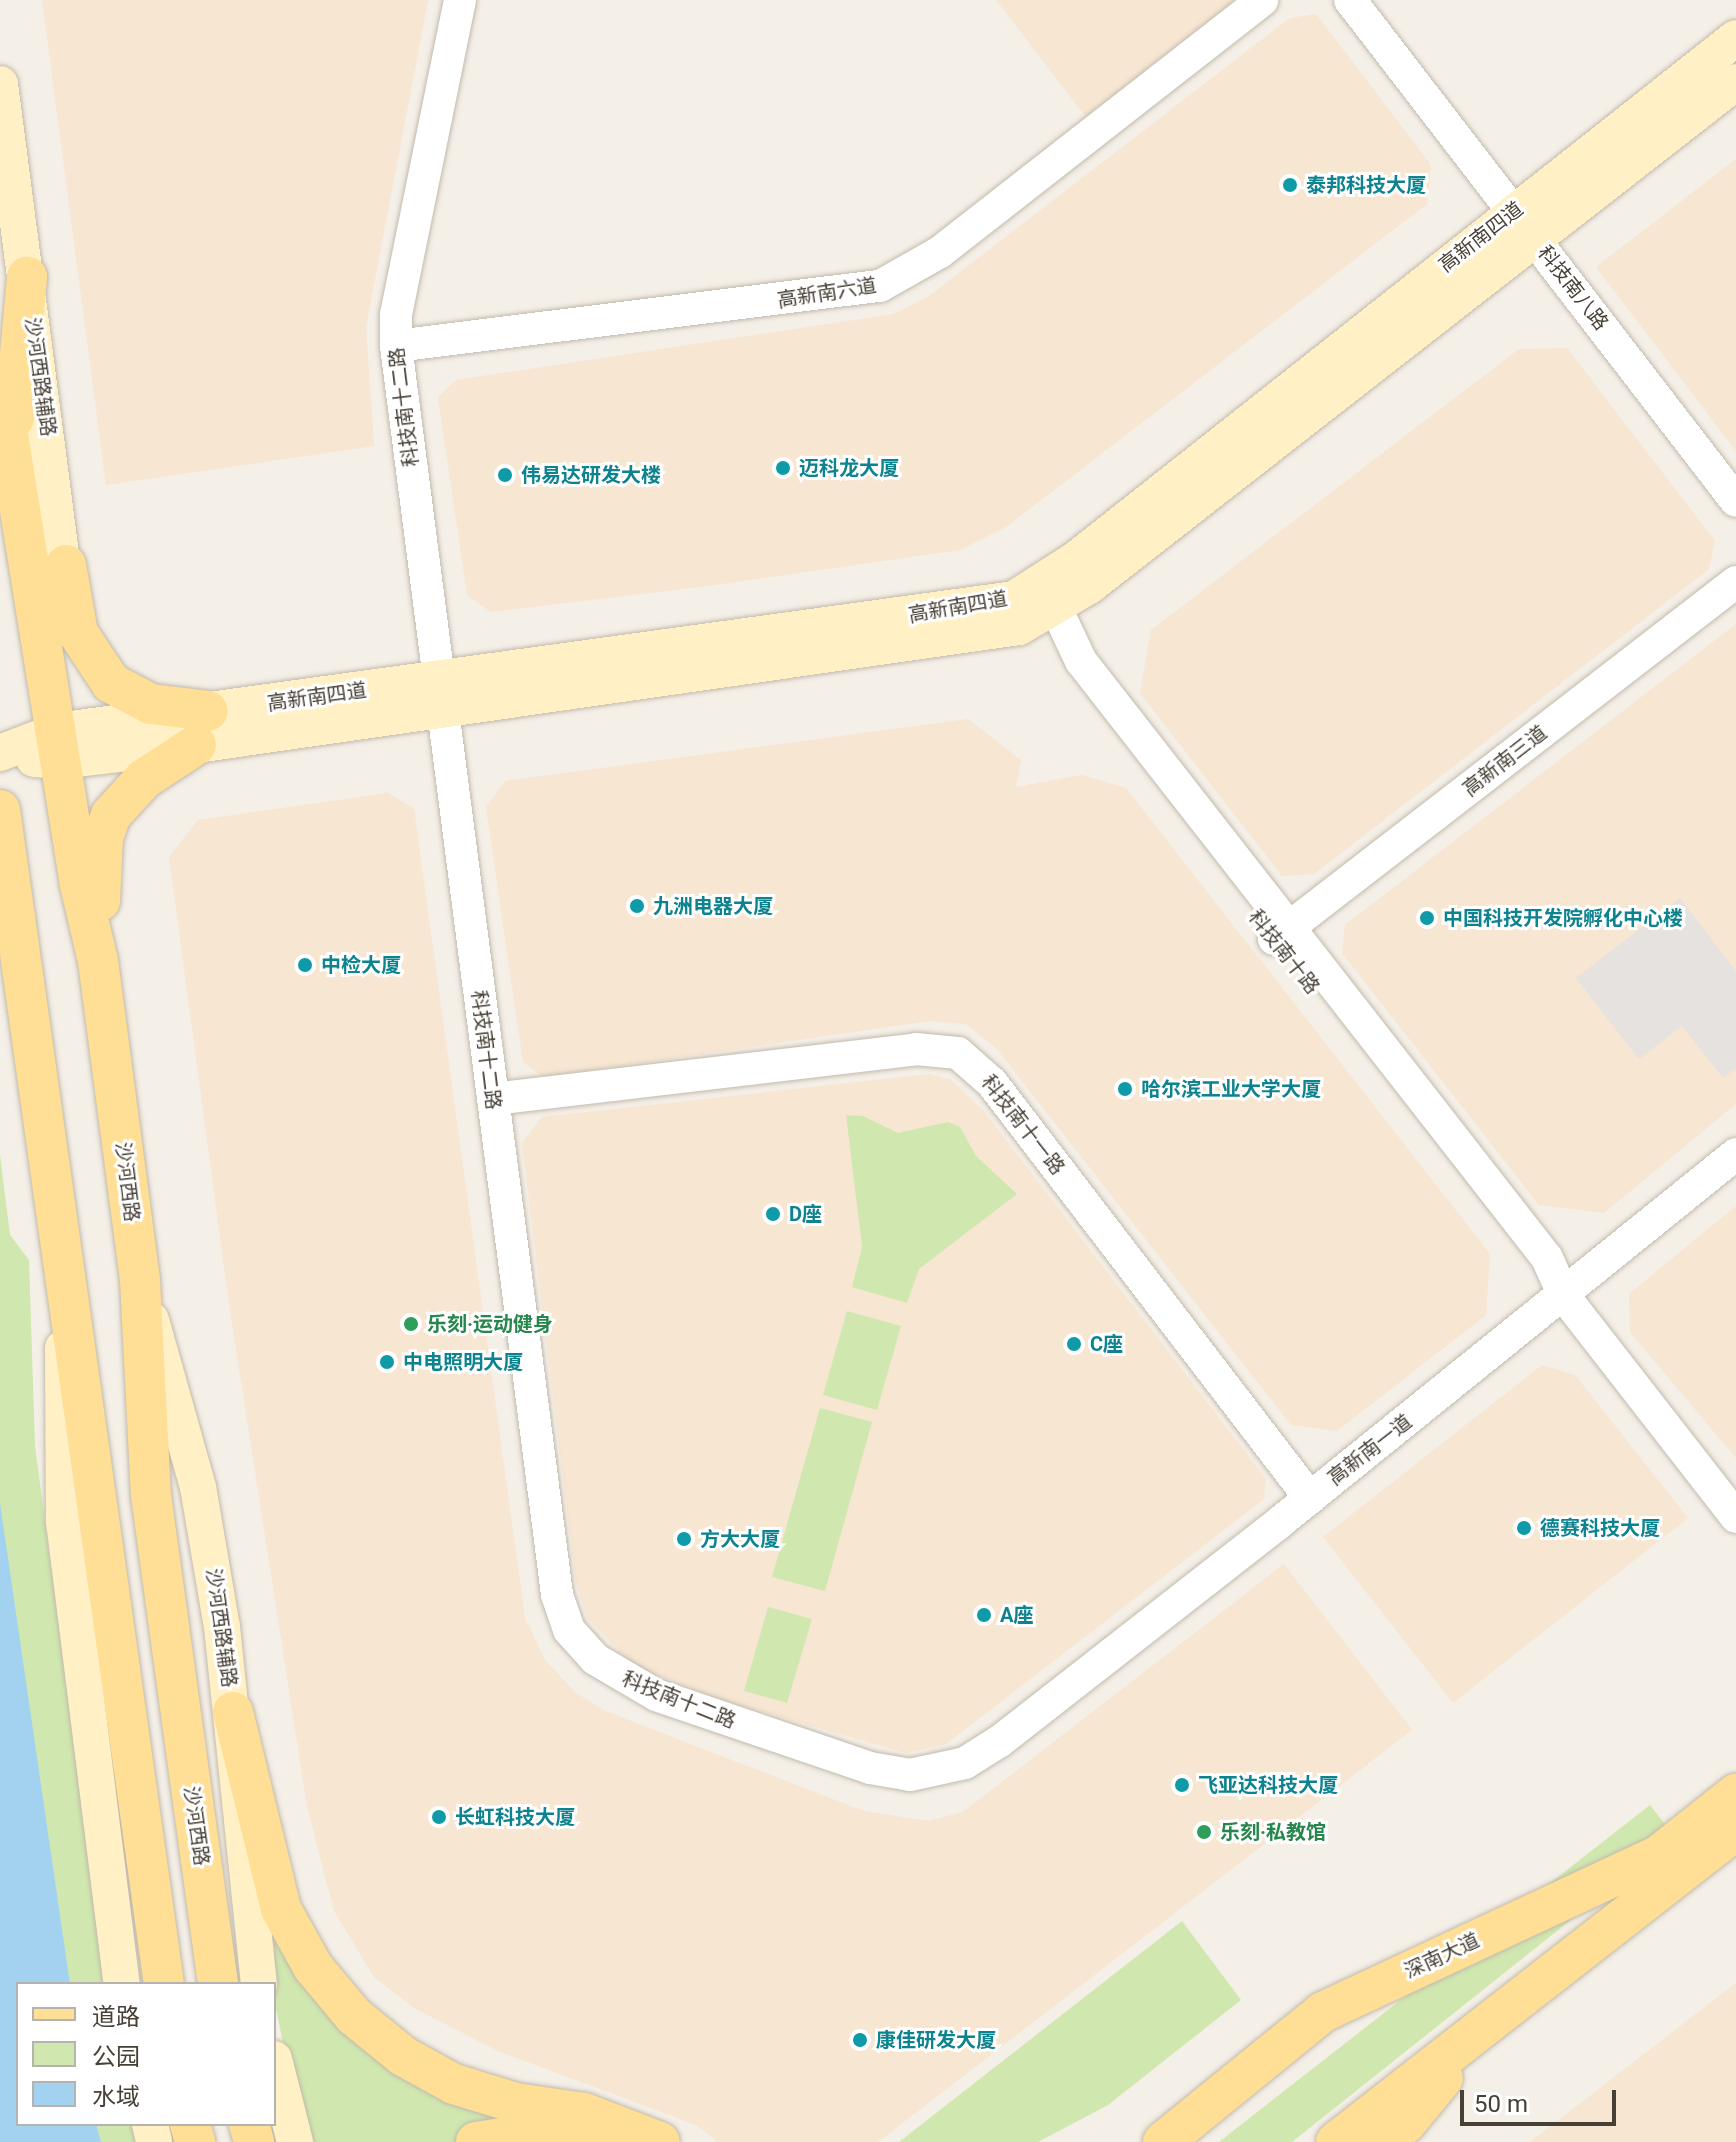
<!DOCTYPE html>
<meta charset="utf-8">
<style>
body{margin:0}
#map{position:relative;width:1736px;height:2142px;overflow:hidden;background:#f4efe7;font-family:Roboto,"Noto Sans SC",sans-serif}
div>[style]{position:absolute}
.commercial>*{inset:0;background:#f6e6d2}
.green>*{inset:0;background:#d0e8af}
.parking>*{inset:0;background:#e5e2df}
.water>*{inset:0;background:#a3d2f1}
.roads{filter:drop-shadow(0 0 2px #c2baac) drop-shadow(0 0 2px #c2baac)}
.tertiary>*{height:32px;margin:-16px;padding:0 16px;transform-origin:16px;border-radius:16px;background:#fff}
.secondary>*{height:36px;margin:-18px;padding:0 18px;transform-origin:18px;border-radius:18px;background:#fff0c6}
.primary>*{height:40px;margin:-20px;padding:0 20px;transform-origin:20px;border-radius:20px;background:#ffde95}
.dots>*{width:22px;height:22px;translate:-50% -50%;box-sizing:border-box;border:4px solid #fff;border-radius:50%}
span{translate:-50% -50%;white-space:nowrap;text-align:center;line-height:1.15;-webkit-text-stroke:6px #fff;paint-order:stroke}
.culture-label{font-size:20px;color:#0d838f;font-weight:700}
.left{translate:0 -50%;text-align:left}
.street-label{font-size:20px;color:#474036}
.leisure-label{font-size:20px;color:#27864d;font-weight:700}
.legend{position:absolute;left:16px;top:1982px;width:260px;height:144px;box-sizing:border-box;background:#fff;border:2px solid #b5b3af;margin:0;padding:10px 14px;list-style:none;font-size:24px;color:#474036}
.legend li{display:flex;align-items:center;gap:16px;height:40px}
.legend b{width:40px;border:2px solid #b5b3af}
.scale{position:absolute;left:1460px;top:2090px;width:156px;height:36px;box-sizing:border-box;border:4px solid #474036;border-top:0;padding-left:10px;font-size:24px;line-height:28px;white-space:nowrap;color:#474036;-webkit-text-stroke:6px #fff;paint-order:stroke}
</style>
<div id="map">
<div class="commercial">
<i style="clip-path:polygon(42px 0,428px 0,366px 327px,374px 446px,106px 485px)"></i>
<i style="clip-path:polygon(996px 0,1246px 0,1089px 121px)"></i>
<i style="clip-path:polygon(1316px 14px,1431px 165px,1427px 204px,1006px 527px,960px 550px,707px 586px,491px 612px,467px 595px,438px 397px,456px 380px,894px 314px,929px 296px,1290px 18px)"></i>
<i style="clip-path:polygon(1736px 159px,1736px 451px,1596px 267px)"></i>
<i style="clip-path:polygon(1567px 348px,1715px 541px,1709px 569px,1314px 874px,1282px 876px,1140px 693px,1151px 630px,1519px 349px)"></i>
<i style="clip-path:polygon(1736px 624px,1736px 1104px,1604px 1213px,1539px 1205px,1342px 953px,1345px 925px)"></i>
<i style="clip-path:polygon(968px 719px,1021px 760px,1016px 787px,1082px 775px,1126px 788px,1490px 1254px,1486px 1315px,1337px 1431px,1291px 1425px,996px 1048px,966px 1024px,930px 1021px,543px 1077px,523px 1062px,486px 807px,505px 781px)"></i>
<i style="clip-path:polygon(388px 793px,414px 809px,525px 1618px,545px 1660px,576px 1693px,605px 1711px,864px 1811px,928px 1821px,963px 1812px,1284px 1564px,1412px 1730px,878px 2142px,718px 2142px,696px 2125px,498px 2051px,414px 2008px,374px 1977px,334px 1911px,307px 1806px,229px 1304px,169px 857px,198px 820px)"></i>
<i style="clip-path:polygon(930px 1074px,951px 1080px,983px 1110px,1266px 1479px,1264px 1499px,946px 1744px,906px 1753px,728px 1702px,634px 1666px,588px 1619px,576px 1583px,522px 1143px,542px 1117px)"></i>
<i style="clip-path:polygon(1736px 1206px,1736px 1458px,1630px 1332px,1629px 1294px)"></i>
<i style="clip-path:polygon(1542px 1365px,1575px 1375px,1688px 1518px,1453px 1703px,1323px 1537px)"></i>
<i style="clip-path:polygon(1736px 1983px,1736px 2142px,1530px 2142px)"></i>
</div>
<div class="green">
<i style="clip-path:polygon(846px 1115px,863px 1116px,898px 1133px,948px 1122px,960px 1127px,976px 1156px,1017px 1194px,919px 1269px,907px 1303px,852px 1287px,862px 1247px)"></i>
<i style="clip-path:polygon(0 1155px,10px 1235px,29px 1260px,35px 1446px,106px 1984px,18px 1984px,18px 2124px,132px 2124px,136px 2142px,0 2142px)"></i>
<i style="clip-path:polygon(847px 1311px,901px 1326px,877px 1410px,823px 1395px)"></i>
<i style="clip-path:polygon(820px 1408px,872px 1422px,825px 1591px,772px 1577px)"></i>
<i style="clip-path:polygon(768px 1607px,812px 1619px,787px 1703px,744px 1691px)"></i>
<i style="clip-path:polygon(1650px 1805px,1675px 1837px,1292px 2142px,1219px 2142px)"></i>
<i style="clip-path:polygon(250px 1880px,301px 1979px,566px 2142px,303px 2142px)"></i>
<i style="clip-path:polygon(1182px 1921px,1241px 2000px,1108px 2105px,1038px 2142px,899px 2142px)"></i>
</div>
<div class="parking">
<i style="clip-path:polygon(1680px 898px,1736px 971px,1736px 1068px,1723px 1078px,1682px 1026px,1639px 1059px,1576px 978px)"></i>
</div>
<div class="water">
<i style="clip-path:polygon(0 1503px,70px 1984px,18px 1984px,18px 2124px,96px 2124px,101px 2142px,0 2142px)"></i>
</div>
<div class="roads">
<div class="tertiary">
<i style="left:460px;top:0;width:321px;rotate:101.5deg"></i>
<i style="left:396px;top:315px;width:31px;rotate:90deg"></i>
<i style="left:396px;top:346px;width:1259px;rotate:82.65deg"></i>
<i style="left:557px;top:1595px;width:37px;rotate:71deg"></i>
<i style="left:569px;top:1630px;width:39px;rotate:48deg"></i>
<i style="left:595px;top:1659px;width:71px;rotate:30.5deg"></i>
<i style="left:656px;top:1695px;width:226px;rotate:18.8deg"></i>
<i style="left:870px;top:1768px;width:41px;rotate:9.9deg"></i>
<i style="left:910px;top:1775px;width:56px;rotate:-12.3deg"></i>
<i style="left:965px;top:1763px;width:41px;rotate:-32.2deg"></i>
<i style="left:1000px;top:1741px;width:355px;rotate:-38deg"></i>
<i style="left:1280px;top:1522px;width:586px;rotate:-38.9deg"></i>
<i style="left:1350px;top:0;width:632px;rotate:52.39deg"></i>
<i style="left:396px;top:346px;width:488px;rotate:-7.1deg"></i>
<i style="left:880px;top:286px;width:69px;rotate:-29.5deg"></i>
<i style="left:940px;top:252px;width:409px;rotate:-38deg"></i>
<i style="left:1045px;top:585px;width:84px;rotate:64.7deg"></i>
<i style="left:1081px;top:661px;width:757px;rotate:52.03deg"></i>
<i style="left:1547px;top:1258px;width:42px;rotate:65.9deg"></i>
<i style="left:1564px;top:1296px;width:280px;rotate:52.1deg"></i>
<i style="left:1274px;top:939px;width:584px;rotate:-37.69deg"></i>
<i style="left:493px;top:1099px;width:426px;rotate:-6.7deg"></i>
<i style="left:916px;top:1049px;width:42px;rotate:5.4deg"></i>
<i style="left:958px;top:1053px;width:45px;rotate:41.4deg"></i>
<i style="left:992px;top:1083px;width:523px;rotate:52.54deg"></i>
</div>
<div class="secondary">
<i style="left:0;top:84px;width:513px;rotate:82.61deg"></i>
<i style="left:0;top:753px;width:61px;rotate:-21.1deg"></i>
<i style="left:57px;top:731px;width:966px;rotate:-7.85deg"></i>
<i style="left:1014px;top:599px;width:72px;rotate:-32.6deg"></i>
<i style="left:1075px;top:560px;width:842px;rotate:-38.3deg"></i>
<i style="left:34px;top:759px;width:27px;rotate:4deg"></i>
<i style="left:61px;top:761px;width:136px;rotate:-6.8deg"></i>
<i style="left:196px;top:745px;width:831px;rotate:-8.16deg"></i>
<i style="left:1019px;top:627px;width:81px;rotate:-30.4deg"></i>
<i style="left:1089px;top:586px;width:820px;rotate:-37.92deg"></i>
<i style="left:151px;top:1320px;width:173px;rotate:74.3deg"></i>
<i style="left:198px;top:1487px;width:142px;rotate:80.3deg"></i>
<i style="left:222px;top:1627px;width:359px;rotate:84.1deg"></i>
<i style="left:63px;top:1348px;width:173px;rotate:89.7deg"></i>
<i style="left:64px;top:1521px;width:467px;rotate:82.9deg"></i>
<i style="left:274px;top:2059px;width:86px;rotate:75.8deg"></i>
<i style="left:150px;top:2124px;width:18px;rotate:77deg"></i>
</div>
<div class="primary">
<i style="left:0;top:385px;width:506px;rotate:80.91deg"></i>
<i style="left:80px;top:885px;width:78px;rotate:76.7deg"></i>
<i style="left:98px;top:961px;width:322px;rotate:82.5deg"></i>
<i style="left:140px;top:1280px;width:215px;rotate:87.1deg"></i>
<i style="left:151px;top:1495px;width:494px;rotate:82.2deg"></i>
<i style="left:14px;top:418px;width:142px;rotate:-84.7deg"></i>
<i style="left:66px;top:565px;width:69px;rotate:80deg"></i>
<i style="left:78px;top:633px;width:60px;rotate:56.6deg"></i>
<i style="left:111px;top:683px;width:45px;rotate:27.7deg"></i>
<i style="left:151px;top:704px;width:57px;rotate:7deg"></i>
<i style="left:0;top:810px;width:1185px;rotate:82.05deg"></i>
<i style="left:100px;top:901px;width:63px;rotate:-87.3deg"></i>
<i style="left:103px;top:838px;width:24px;rotate:-71deg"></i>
<i style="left:111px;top:815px;width:49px;rotate:-47.5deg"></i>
<i style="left:144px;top:779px;width:62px;rotate:-33.2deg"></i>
<i style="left:233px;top:1712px;width:203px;rotate:76.3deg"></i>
<i style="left:281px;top:1909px;width:66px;rotate:61.1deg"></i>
<i style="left:313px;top:1967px;width:64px;rotate:50.1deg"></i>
<i style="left:354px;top:2016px;width:63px;rotate:39.2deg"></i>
<i style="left:403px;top:2056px;width:58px;rotate:28.8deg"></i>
<i style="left:454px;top:2084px;width:65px;rotate:17deg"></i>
<i style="left:516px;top:2103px;width:69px;rotate:8.4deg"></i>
<i style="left:584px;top:2113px;width:81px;rotate:20.9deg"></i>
<i style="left:190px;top:2124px;width:19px;rotate:74deg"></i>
<i style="left:249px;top:2124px;width:19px;rotate:74deg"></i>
<i style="left:476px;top:2142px;width:52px;rotate:-8.9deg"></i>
<i style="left:527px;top:2134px;width:62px;rotate:4.6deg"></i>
<i style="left:1163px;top:2142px;width:206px;rotate:-39.1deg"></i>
<i style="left:1323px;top:2012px;width:370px;rotate:-25deg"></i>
<i style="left:1658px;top:1856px;width:100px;rotate:-38.5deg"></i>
<i style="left:1336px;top:2142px;width:507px;rotate:-37.95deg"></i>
<i style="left:1383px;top:2142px;width:30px;rotate:-40deg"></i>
<i style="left:1406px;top:2123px;width:58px;rotate:-50.6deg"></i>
</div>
</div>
<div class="dots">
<i style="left:1290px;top:185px;background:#0f9aa8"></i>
<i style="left:783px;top:468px;background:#0f9aa8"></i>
<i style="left:505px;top:475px;background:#0f9aa8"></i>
<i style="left:637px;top:906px;background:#0f9aa8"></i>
<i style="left:1427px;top:918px;background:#0f9aa8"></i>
<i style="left:305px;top:965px;background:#0f9aa8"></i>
<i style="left:1125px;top:1089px;background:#0f9aa8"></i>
<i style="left:773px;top:1214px;background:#0f9aa8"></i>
<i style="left:411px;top:1324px;background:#2e9e5b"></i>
<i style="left:1074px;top:1344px;background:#0f9aa8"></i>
<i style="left:387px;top:1362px;background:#0f9aa8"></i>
<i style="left:1524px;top:1528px;background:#0f9aa8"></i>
<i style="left:684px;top:1539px;background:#0f9aa8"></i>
<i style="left:984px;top:1615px;background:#0f9aa8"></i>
<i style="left:1182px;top:1785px;background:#0f9aa8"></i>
<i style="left:439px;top:1817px;background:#0f9aa8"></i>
<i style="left:1204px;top:1832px;background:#2e9e5b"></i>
<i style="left:860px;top:2040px;background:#0f9aa8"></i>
</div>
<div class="culture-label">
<span class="left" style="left:1306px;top:185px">泰邦科技大厦</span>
<span class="left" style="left:799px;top:468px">迈科龙大厦</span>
<span class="left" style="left:521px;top:475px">伟易达研发大楼</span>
<span class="left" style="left:653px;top:906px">九洲电器大厦</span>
<span class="left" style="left:1443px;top:918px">中国科技开发院孵化中心楼</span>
<span class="left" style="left:321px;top:965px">中检大厦</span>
<span class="left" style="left:1141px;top:1089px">哈尔滨工业大学大厦</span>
<span class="left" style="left:789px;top:1214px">D座</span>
<span class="left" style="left:1090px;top:1344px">C座</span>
<span class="left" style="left:403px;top:1362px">中电照明大厦</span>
<span class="left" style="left:1540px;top:1528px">德赛科技大厦</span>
<span class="left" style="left:700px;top:1539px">方大大厦</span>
<span class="left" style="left:1000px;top:1615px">A座</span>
<span class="left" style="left:1198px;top:1785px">飞亚达科技大厦</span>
<span class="left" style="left:455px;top:1817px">长虹科技大厦</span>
<span class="left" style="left:876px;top:2040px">康佳研发大厦</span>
</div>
<div class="street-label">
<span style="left:1481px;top:237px;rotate:-38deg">高新南四道</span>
<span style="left:1573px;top:288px;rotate:52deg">科技南八路</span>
<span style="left:827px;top:293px;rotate:-9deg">高新南六道</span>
<span style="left:40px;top:377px;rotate:82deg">沙河西路辅路</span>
<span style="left:404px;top:407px;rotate:-97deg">科技南十二路</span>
<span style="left:958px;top:607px;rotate:-10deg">高新南四道</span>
<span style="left:317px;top:697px;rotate:-8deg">高新南四道</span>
<span style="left:1505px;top:761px;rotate:-38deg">高新南三道</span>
<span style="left:1284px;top:952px;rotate:52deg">科技南十路</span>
<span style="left:486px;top:1050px;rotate:83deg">科技南十二路</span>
<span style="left:1023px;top:1125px;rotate:52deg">科技南十一路</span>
<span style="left:127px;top:1182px;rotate:83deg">沙河西路</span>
<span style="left:1370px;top:1450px;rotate:-38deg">高新南一道</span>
<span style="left:221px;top:1628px;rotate:82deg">沙河西路辅路</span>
<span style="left:679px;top:1700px;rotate:22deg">科技南十二路</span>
<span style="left:196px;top:1826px;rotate:82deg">沙河西路</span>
<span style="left:1442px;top:1956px;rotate:-25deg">深南大道</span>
</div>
<div class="leisure-label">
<span class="left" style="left:427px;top:1324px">乐刻·运动健身</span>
<span class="left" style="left:1220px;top:1832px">乐刻·私教馆</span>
</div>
<ul class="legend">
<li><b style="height:10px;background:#ffde95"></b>道路</li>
<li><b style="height:22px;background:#d0e8af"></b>公园</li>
<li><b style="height:22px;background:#a3d2f1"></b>水域</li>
</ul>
<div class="scale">50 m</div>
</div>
